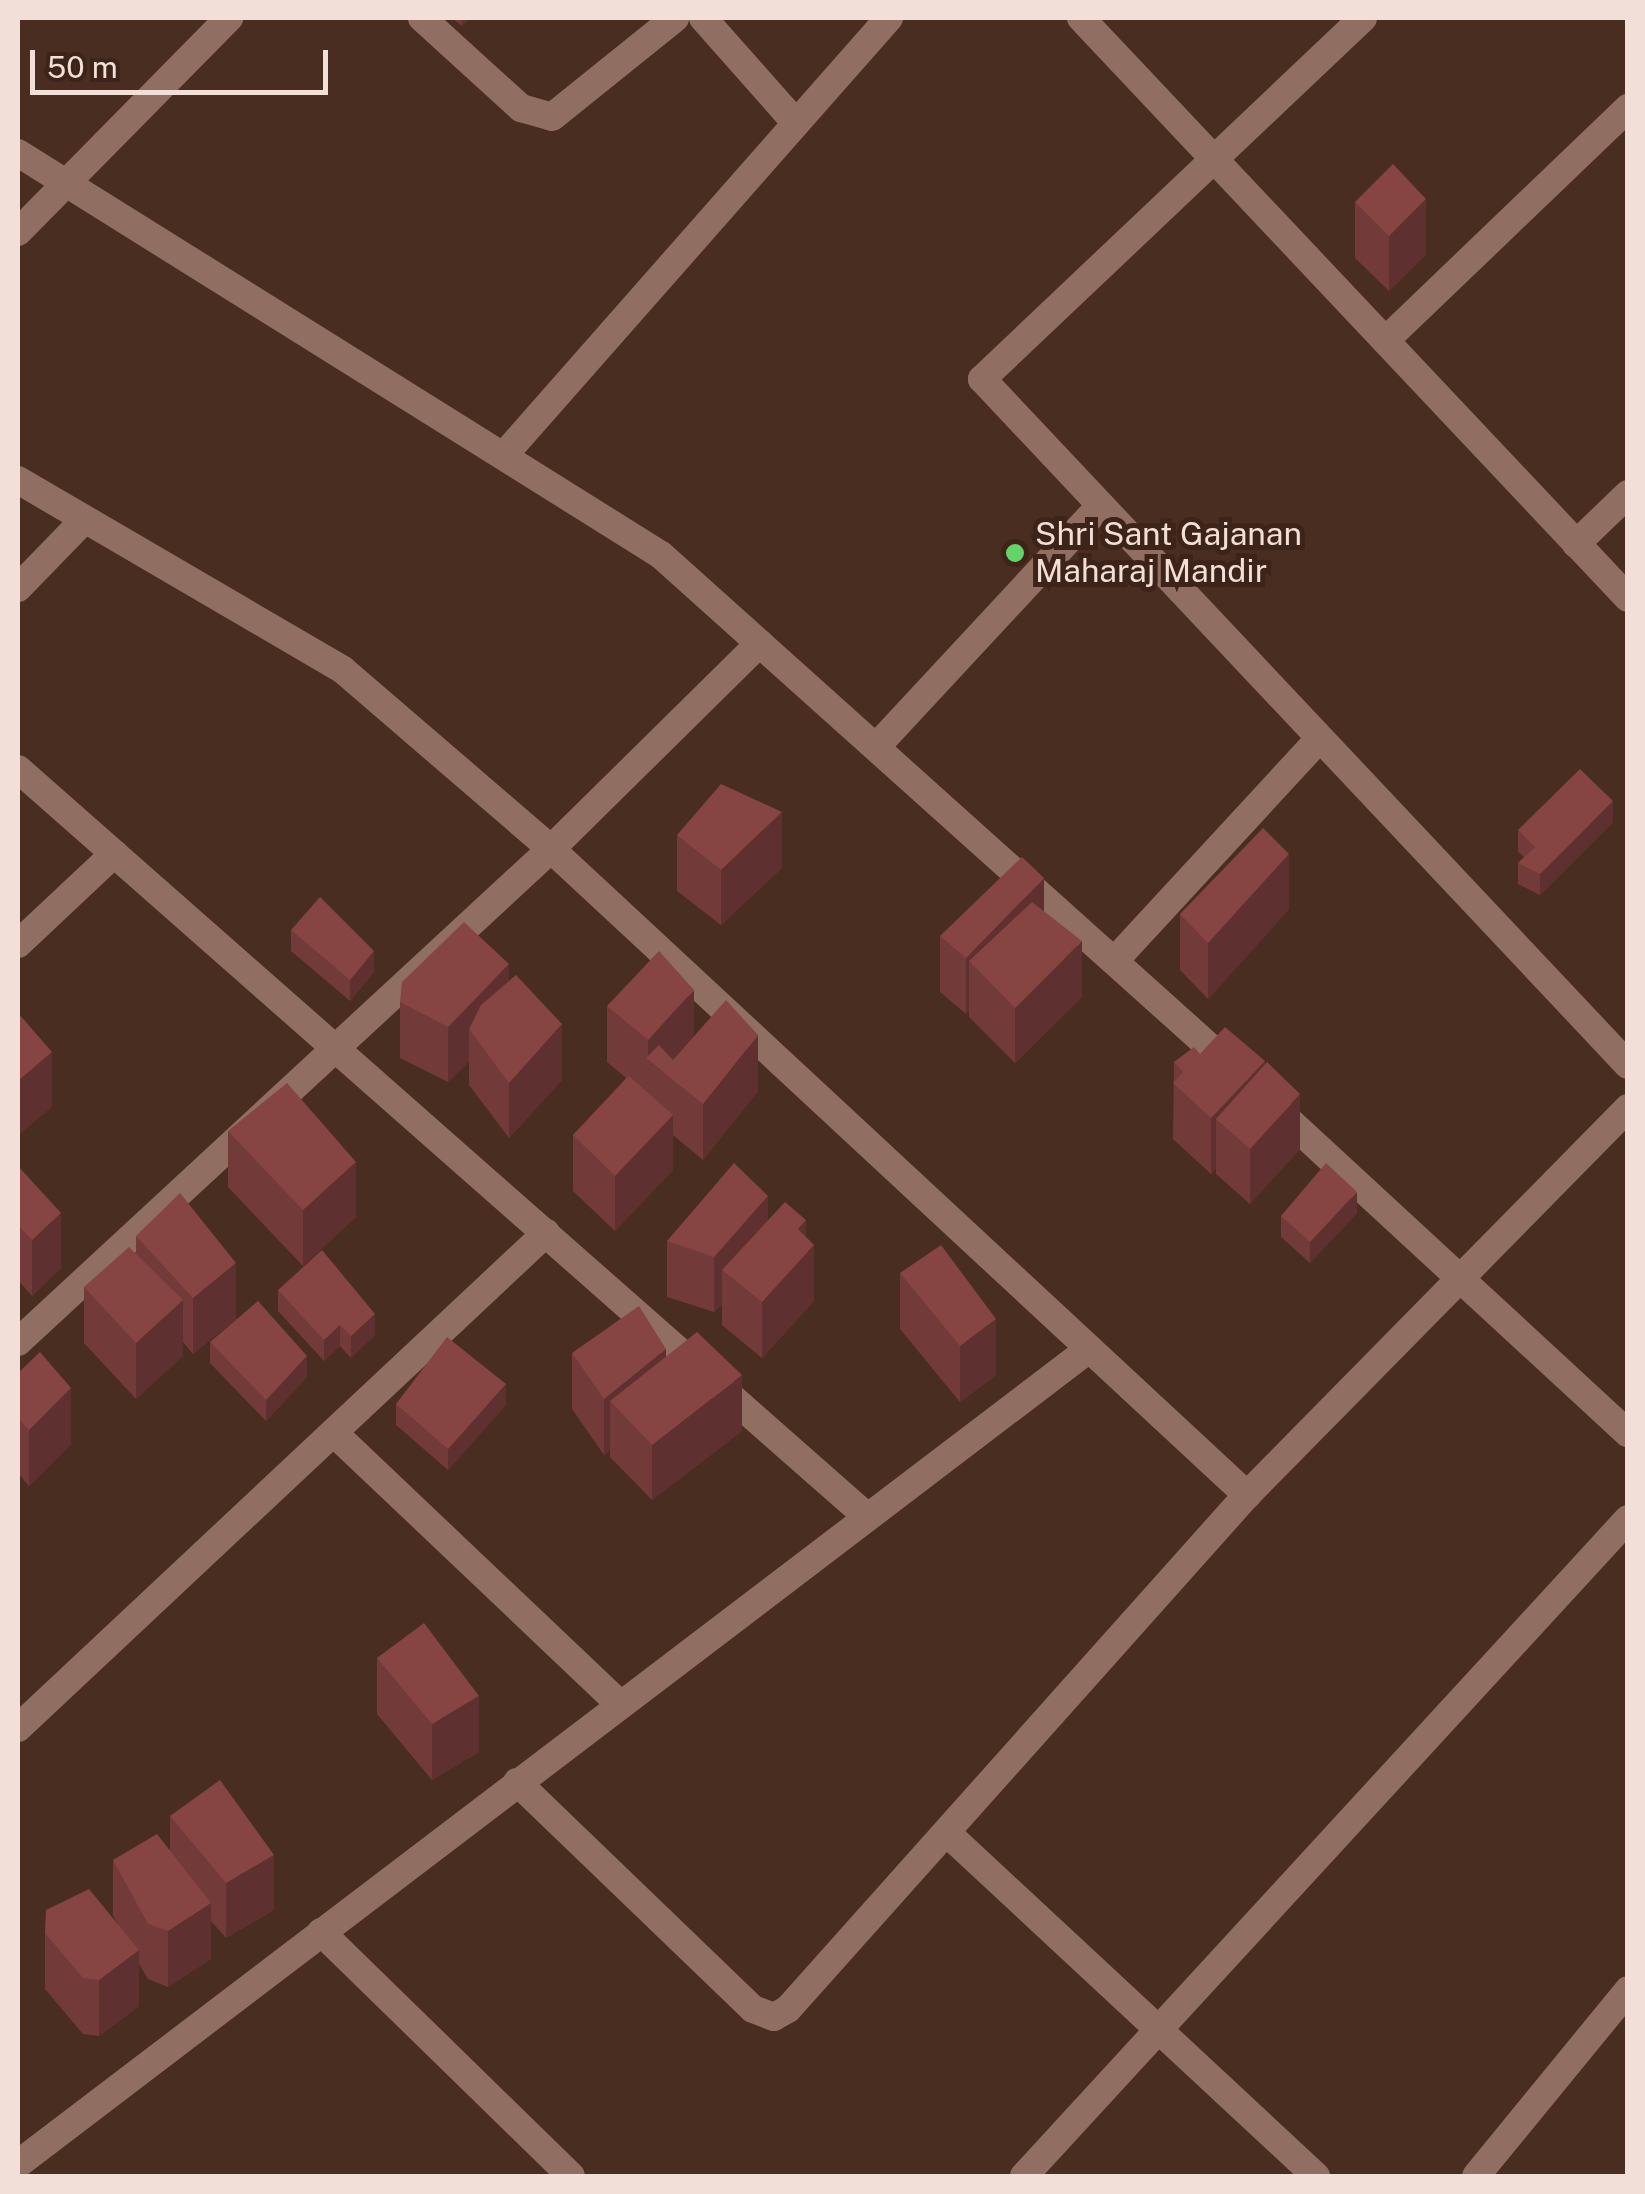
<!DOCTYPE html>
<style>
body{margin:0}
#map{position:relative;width:1645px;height:2194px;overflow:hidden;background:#492d21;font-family:"Public Sans",sans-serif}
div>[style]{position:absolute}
.minor>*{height:28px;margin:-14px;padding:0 14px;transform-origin:14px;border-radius:14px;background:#906f62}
.wall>*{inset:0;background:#733a3a}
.shaded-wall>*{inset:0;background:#5e302f}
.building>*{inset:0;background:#864443}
.dots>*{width:28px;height:28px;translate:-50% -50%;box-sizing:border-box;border:5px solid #3e2318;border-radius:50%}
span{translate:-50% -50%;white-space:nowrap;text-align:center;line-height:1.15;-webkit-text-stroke:10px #3e2318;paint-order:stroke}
.poi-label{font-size:32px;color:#f2dfd7}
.left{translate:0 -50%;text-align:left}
.frame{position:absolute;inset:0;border:20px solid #f2dfd7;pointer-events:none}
.scale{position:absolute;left:30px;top:50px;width:298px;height:45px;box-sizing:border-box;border:5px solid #f2dfd7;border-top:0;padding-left:12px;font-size:30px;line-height:35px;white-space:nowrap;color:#f2dfd7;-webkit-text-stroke:8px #3e2318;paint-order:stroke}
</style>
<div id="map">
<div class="minor">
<i style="left:422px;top:18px;width:134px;rotate:42.3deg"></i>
<i style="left:521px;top:108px;width:32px;rotate:16deg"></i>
<i style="left:552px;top:117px;width:158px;rotate:-38.8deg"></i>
<i style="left:703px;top:18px;width:140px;rotate:48.5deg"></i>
<i style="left:1081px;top:18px;width:797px;rotate:46.68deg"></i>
<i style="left:1363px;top:18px;width:525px;rotate:136.54deg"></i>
<i style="left:982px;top:379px;width:942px;rotate:46.72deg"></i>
<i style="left:18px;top:153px;width:758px;rotate:32.01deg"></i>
<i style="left:661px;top:555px;width:770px;rotate:41.89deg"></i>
<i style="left:18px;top:232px;width:301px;rotate:-45.4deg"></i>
<i style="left:1387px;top:339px;width:334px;rotate:-43.8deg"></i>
<i style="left:505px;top:454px;width:581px;rotate:-48.63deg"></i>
<i style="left:18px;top:480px;width:376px;rotate:30.3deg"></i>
<i style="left:343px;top:670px;width:274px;rotate:40.7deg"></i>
<i style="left:551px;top:849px;width:950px;rotate:42.87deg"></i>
<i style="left:1576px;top:544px;width:72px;rotate:-43.9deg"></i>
<i style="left:18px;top:588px;width:91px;rotate:-45.9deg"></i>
<i style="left:877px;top:746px;width:328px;rotate:-47.1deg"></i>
<i style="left:18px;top:769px;width:1127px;rotate:41.37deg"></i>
<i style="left:18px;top:944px;width:132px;rotate:-43.2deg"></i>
<i style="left:1117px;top:958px;width:297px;rotate:-47.3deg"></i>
<i style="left:1272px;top:1105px;width:484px;rotate:42.7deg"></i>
<i style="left:18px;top:1342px;width:726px;rotate:-42.77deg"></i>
<i style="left:551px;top:849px;width:293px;rotate:-44.6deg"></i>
<i style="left:334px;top:1433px;width:393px;rotate:43.5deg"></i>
<i style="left:18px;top:1728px;width:724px;rotate:-43.15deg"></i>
<i style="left:517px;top:1782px;width:327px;rotate:43.9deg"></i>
<i style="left:753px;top:2009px;width:22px;rotate:21deg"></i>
<i style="left:774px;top:2017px;width:16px;rotate:-30deg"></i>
<i style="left:788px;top:2009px;width:689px;rotate:-48.24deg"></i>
<i style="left:1247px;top:1495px;width:543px;rotate:-45.45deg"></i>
<i style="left:947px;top:1833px;width:504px;rotate:42.91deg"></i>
<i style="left:321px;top:1932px;width:349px;rotate:44.3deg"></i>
<i style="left:18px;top:2164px;width:1346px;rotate:-37.27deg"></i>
<i style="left:1024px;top:2176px;width:892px;rotate:-47.41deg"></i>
<i style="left:1476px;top:2176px;width:240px;rotate:-50.7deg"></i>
</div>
<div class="wall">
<i style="clip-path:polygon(452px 18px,470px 18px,462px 26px)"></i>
<i style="clip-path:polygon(1355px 202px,1426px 254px,1389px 291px,1355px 258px)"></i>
<i style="clip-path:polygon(1613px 822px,1540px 895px,1518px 884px,1518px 863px,1524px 857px,1518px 852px,1518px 830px)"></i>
<i style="clip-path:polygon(677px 835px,782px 868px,721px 925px,677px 891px)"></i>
<i style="clip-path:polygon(1289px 909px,1208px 999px,1180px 970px,1180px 914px)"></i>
<i style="clip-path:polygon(1044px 912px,1082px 997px,1015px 1063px,969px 1017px,969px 1010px,966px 1014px,940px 992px,940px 936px)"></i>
<i style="clip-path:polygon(291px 930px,374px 972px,350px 1001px,291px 951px)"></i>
<i style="clip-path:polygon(509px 982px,562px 1080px,509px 1138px,469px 1085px,469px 1061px,448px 1082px,400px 1058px,400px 1002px)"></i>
<i style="clip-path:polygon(607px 1006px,694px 1036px,758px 1091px,703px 1160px,673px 1135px,673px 1170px,615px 1231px,573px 1191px,573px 1135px,626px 1078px,607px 1062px)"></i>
<i style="clip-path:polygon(1200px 1054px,1265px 1064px,1300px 1149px,1250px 1204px,1216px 1174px,1216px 1168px,1211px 1174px,1173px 1139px,1174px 1062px)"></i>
<i style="clip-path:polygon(228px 1131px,356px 1217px,303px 1266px,228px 1187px)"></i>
<i style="clip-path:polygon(18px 1166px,61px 1268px,32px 1296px,18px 1280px)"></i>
<i style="clip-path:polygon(1357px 1213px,1310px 1263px,1281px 1237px,1281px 1216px)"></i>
<i style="clip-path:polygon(768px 1220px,806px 1237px,814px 1301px,762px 1358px,722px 1325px,722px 1304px,714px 1312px,667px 1297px,667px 1241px)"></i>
<i style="clip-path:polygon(136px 1236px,236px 1319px,193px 1354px,183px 1342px,183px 1356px,136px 1399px,84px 1343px,84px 1287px,136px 1253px)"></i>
<i style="clip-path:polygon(900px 1273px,996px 1375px,960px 1402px,900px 1329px)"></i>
<i style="clip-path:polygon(278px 1290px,375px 1335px,351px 1358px,340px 1346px,324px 1361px,278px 1311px)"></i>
<i style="clip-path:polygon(210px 1342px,307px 1377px,266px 1421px,210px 1363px)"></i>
<i style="clip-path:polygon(572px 1353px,666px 1357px,742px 1431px,652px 1500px,610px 1457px,610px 1450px,604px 1455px,572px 1409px)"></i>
<i style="clip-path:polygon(18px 1373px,71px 1444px,29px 1486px,18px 1473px)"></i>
<i style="clip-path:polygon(396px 1404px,506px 1405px,448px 1470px,396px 1425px)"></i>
<i style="clip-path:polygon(377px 1658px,479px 1752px,432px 1780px,377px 1714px)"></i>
<i style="clip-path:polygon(170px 1816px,274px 1910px,226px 1938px,211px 1921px,211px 1959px,168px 1987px,148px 1979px,139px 1964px,139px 2006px,99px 2036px,83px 2034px,45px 1989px,45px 1933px,118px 1924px,113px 1916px,113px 1860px,170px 1850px)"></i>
</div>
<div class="shaded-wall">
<i style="clip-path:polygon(462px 18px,470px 18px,462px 26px)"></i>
<i style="clip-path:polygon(1426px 199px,1426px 254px,1389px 291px,1389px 236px)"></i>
<i style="clip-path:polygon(1613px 801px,1613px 822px,1540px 895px,1540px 874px)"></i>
<i style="clip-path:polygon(782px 812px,782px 868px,721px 925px,721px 870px)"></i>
<i style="clip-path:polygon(1289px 854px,1289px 909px,1208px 999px,1208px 943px)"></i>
<i style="clip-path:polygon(1044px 878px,1044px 934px,969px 961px,969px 1010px,966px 1014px,966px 958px)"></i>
<i style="clip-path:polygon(1082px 941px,1082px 997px,1015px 1063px,1015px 1008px)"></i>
<i style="clip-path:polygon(374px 951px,374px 972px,350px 1001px,350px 980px)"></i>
<i style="clip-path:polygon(509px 964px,509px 1020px,469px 1029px,469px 1061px,448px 1082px,448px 1027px)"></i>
<i style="clip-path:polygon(694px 990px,694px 1046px,667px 1075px,648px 1060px,648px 1040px)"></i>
<i style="clip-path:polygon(562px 1024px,562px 1080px,509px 1138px,509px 1083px)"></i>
<i style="clip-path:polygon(758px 1035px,758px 1091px,703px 1160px,703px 1104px)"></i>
<i style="clip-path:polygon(52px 1052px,52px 1107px,18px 1136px,18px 1081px)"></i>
<i style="clip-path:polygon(1265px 1061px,1265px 1117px,1216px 1119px,1216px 1168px,1211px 1174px,1211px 1118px)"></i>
<i style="clip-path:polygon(1300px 1094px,1300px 1149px,1250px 1204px,1250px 1149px)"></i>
<i style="clip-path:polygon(673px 1115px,673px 1170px,615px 1231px,615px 1176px)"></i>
<i style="clip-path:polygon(356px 1162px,356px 1217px,303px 1266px,303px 1210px)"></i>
<i style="clip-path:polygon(1357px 1192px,1357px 1213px,1310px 1263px,1310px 1242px)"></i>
<i style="clip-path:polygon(768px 1196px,768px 1252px,722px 1270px,722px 1304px,714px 1312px,714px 1257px)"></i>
<i style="clip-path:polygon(61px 1213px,61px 1268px,32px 1296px,32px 1240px)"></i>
<i style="clip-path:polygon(806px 1220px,806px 1254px,814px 1245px,814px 1301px,762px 1358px,762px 1302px,798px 1229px)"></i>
<i style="clip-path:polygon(236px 1263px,236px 1319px,193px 1354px,193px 1298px)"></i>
<i style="clip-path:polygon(183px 1300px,183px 1356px,136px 1399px,136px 1343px)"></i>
<i style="clip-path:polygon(375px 1314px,375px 1335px,351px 1358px,351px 1336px)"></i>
<i style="clip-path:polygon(996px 1319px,996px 1375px,960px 1402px,960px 1346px)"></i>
<i style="clip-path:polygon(340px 1325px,340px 1346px,324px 1361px,324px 1340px)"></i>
<i style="clip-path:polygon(666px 1349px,666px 1405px,610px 1401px,610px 1450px,604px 1455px,604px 1399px)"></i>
<i style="clip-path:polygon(307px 1356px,307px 1377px,266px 1421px,266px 1400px)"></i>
<i style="clip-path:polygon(742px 1375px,742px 1431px,652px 1500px,652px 1445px)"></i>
<i style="clip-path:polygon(506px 1384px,506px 1405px,448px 1470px,448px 1449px)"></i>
<i style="clip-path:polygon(71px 1388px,71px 1444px,29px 1486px,29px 1430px)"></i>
<i style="clip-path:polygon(19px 1607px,19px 1663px,18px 1664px,18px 1609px)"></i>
<i style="clip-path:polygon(479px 1696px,479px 1752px,432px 1780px,432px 1724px)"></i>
<i style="clip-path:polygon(274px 1855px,274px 1910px,226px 1938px,226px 1883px)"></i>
<i style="clip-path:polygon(211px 1903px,211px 1959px,168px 1987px,168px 1931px)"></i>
<i style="clip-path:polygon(139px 1950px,139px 2006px,99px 2036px,99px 1980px)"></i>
</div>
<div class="building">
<i style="clip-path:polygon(1393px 164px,1426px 199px,1389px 236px,1355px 202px)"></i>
<i style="clip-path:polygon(1580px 769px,1613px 801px,1540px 874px,1518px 863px,1535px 847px,1518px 830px)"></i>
<i style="clip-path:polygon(721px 784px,782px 812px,721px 870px,677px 835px)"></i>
<i style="clip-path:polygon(1263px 828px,1289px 854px,1208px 943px,1180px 914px)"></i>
<i style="clip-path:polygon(1022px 857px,1044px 878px,966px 958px,940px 936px)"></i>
<i style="clip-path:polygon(320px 897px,374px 951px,350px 980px,291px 930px)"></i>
<i style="clip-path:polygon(1032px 902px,1082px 941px,1015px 1008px,969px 961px)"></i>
<i style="clip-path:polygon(464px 922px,509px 964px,448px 1027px,400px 1002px,402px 982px)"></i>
<i style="clip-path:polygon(659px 951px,694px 990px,648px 1040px,607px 1006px)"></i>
<i style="clip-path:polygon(516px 975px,562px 1024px,509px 1083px,469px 1029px,481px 1005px)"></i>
<i style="clip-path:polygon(726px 1000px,758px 1035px,703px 1104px,646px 1058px,659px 1045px,673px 1060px)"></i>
<i style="clip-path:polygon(18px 1013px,52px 1052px,18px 1081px)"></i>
<i style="clip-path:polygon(1225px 1027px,1265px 1061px,1211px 1118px,1173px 1083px,1183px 1072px,1174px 1062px,1194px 1047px,1200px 1054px)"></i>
<i style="clip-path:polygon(1267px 1062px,1300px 1094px,1250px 1149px,1216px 1119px)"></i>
<i style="clip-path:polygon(629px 1076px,673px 1115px,615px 1176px,573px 1135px)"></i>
<i style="clip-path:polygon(287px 1083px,356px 1162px,303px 1210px,228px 1131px)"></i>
<i style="clip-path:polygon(734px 1163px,768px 1196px,714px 1257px,667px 1241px)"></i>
<i style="clip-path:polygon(1326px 1163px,1357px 1192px,1310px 1242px,1281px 1216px)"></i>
<i style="clip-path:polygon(18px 1166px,61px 1213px,32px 1240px,18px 1225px)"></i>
<i style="clip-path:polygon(180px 1193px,236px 1263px,193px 1298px,136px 1236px)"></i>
<i style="clip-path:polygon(785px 1202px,806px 1220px,798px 1229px,814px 1245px,762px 1302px,722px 1270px)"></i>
<i style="clip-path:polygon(941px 1245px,996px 1319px,960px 1346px,900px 1273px)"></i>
<i style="clip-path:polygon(129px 1247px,183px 1300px,136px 1343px,84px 1287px)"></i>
<i style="clip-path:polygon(322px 1250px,375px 1314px,351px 1336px,340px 1325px,324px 1340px,278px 1290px)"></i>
<i style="clip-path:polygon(258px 1301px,307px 1356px,266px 1400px,210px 1342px)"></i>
<i style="clip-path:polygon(639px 1306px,666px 1349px,604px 1399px,572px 1353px)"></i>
<i style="clip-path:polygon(697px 1332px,742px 1375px,652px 1445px,610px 1401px)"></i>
<i style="clip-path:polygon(447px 1337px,506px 1384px,448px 1449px,396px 1404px)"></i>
<i style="clip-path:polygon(40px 1352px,71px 1388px,29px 1430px,18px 1418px,18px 1373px)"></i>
<i style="clip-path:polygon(424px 1623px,479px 1696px,432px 1724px,377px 1658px)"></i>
<i style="clip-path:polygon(220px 1780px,274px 1855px,226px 1883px,170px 1816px)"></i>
<i style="clip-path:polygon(157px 1834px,211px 1903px,168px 1931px,148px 1924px,113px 1860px)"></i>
<i style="clip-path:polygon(89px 1889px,139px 1950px,99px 1980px,83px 1978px,45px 1933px,46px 1910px)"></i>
</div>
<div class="dots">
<i style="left:1015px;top:553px;background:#62d469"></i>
</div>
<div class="poi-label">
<span class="left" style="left:1035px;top:553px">Shri Sant Gajanan<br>Maharaj Mandir</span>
</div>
<div class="frame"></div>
<div class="scale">50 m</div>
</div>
